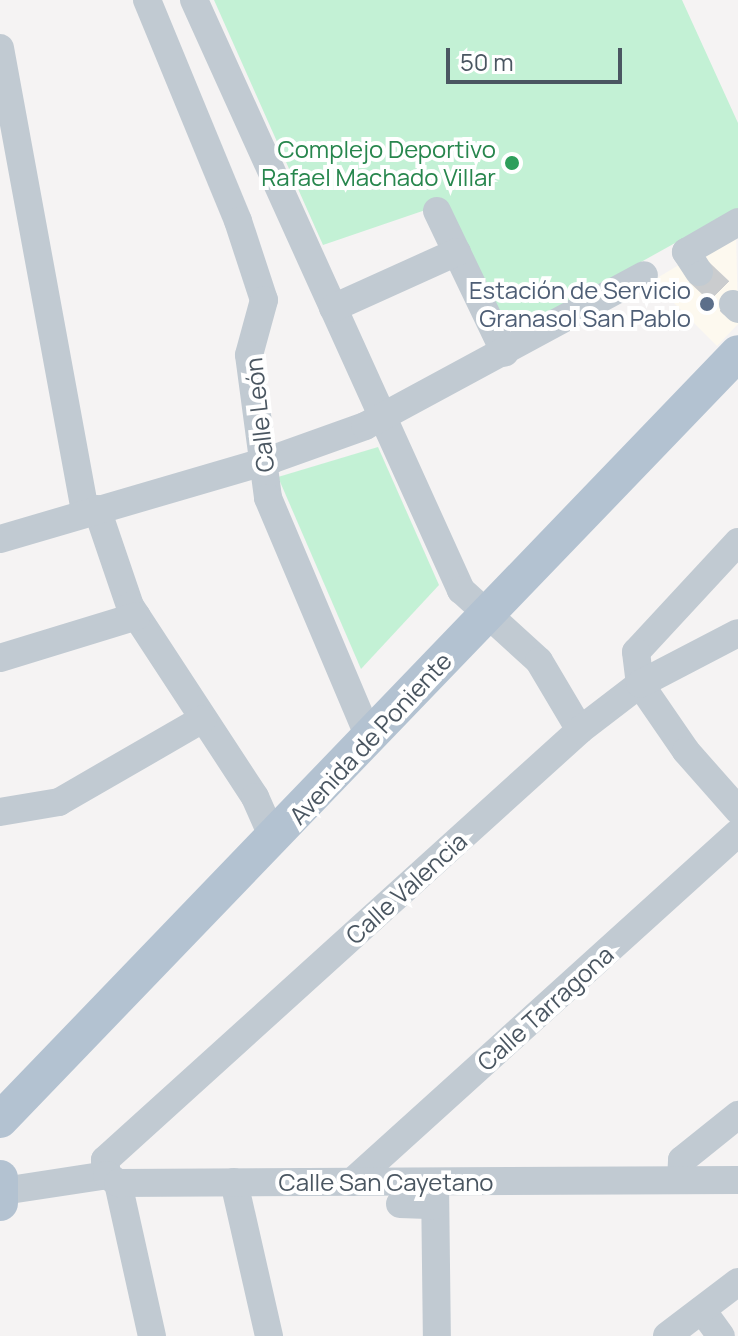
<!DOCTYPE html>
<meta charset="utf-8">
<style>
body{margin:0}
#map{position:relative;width:738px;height:1336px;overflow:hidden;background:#f5f3f3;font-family:Manrope,sans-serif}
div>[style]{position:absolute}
.commercial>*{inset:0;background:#fdf9ef}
.green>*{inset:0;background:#c3f1d5}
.minor-tunnel>*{height:28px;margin-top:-14px;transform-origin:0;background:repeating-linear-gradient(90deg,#caccce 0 28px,transparent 0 42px)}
.minor>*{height:28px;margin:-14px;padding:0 14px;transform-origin:14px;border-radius:14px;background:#c1cad2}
.major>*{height:36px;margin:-18px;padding:0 18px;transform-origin:18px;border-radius:18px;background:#b3c2d1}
.dots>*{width:22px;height:22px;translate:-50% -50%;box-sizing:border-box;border:4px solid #fff;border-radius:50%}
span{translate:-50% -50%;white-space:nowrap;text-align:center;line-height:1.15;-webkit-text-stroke:8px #fff;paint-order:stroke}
.leisure-label{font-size:24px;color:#27864d}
.right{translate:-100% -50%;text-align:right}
.service-label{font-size:24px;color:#4e5e75}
.street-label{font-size:24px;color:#4a5661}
.scale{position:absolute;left:446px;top:48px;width:176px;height:36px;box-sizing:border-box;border:4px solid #4a5661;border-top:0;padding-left:10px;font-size:24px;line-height:28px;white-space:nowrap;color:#4a5661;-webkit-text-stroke:6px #fff;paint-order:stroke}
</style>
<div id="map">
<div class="commercial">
<i style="clip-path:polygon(736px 231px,738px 324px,717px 346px,652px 281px)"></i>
</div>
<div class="green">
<i style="clip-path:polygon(214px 0,682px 0,738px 123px,738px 208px,517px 331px,500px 324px,443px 204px,323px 245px)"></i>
<i style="clip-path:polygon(378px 447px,439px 585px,361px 669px,278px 477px)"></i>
</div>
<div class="minor-tunnel">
<i style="left:699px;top:272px;width:47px;rotate:43.3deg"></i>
</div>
<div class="minor">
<i style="left:147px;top:0;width:239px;rotate:67.6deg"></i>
<i style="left:238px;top:221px;width:83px;rotate:71.8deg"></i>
<i style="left:264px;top:300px;width:57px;rotate:105.3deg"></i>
<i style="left:249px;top:355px;width:144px;rotate:82.4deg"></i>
<i style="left:268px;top:498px;width:259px;rotate:67.1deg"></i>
<i style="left:194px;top:0;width:648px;rotate:65.65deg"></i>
<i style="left:461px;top:590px;width:105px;rotate:42.3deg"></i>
<i style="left:539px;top:661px;width:80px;rotate:59.3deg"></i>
<i style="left:0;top:48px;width:473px;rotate:79.6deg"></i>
<i style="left:437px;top:211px;width:157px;rotate:64.4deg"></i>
<i style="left:699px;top:272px;width:24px;rotate:-123deg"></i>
<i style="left:686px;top:252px;width:60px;rotate:-30deg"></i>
<i style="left:733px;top:304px;width:7px;rotate:45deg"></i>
<i style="left:333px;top:308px;width:136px;rotate:-24.3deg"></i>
<i style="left:97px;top:509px;width:102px;rotate:71.2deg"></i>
<i style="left:130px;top:606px;width:228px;rotate:56.8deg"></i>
<i style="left:255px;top:797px;width:47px;rotate:66.2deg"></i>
<i style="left:0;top:539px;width:284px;rotate:-16.3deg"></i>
<i style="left:273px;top:459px;width:98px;rotate:-19.7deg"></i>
<i style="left:365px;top:426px;width:317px;rotate:-28.4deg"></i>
<i style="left:738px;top:542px;width:150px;rotate:132.8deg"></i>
<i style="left:636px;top:652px;width:32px;rotate:83deg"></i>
<i style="left:640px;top:684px;width:81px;rotate:55.5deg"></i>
<i style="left:686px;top:751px;width:79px;rotate:48.6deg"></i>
<i style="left:0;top:658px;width:143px;rotate:-17deg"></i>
<i style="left:0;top:812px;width:60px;rotate:-9.6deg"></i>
<i style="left:59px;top:802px;width:166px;rotate:-30deg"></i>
<i style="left:107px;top:1175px;width:15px;rotate:-98deg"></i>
<i style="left:105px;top:1160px;width:641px;rotate:-42.15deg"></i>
<i style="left:580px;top:730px;width:76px;rotate:-37.5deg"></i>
<i style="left:640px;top:684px;width:110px;rotate:-27.5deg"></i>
<i style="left:681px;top:1180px;width:20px;rotate:-87deg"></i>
<i style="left:682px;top:1160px;width:72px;rotate:-38.8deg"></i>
<i style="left:234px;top:1182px;width:158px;rotate:77.2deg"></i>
<i style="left:352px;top:1182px;width:520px;rotate:-42.12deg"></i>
<i style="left:118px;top:1183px;width:157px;rotate:77.5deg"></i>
<i style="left:435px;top:1183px;width:153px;rotate:89.3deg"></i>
<i style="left:3px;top:1191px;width:105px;rotate:-8.7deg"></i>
<i style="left:107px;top:1175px;width:14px;rotate:36deg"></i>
<i style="left:118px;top:1183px;width:620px;rotate:-0.28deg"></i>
<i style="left:400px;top:1204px;width:35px;rotate:2deg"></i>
<i style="left:702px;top:1310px;width:32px;rotate:54deg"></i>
<i style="left:667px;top:1336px;width:89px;rotate:-37.3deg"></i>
</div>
<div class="major">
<i style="left:0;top:1120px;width:1064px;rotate:-46.1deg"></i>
<i style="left:0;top:1178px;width:25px;rotate:90deg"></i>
</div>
<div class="dots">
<i style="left:512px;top:163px;background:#2e9e5b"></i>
<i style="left:707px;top:304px;background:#5c6f8a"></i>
</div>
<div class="leisure-label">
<span class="right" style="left:496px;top:163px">Complejo Deportivo<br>Rafael Machado Villar</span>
</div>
<div class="service-label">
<span class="right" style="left:691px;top:304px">Estación de Servicio<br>Granasol San Pablo</span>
</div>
<div class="street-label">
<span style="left:259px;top:415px;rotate:-96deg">Calle León</span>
<span style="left:370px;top:738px;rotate:-47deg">Avenida de Poniente</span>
<span style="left:406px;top:888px;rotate:-42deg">Calle Valencia</span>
<span style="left:545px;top:1008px;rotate:-42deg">Calle Tarragona</span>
<span style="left:386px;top:1182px">Calle San Cayetano</span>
</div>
<div class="scale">50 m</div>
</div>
